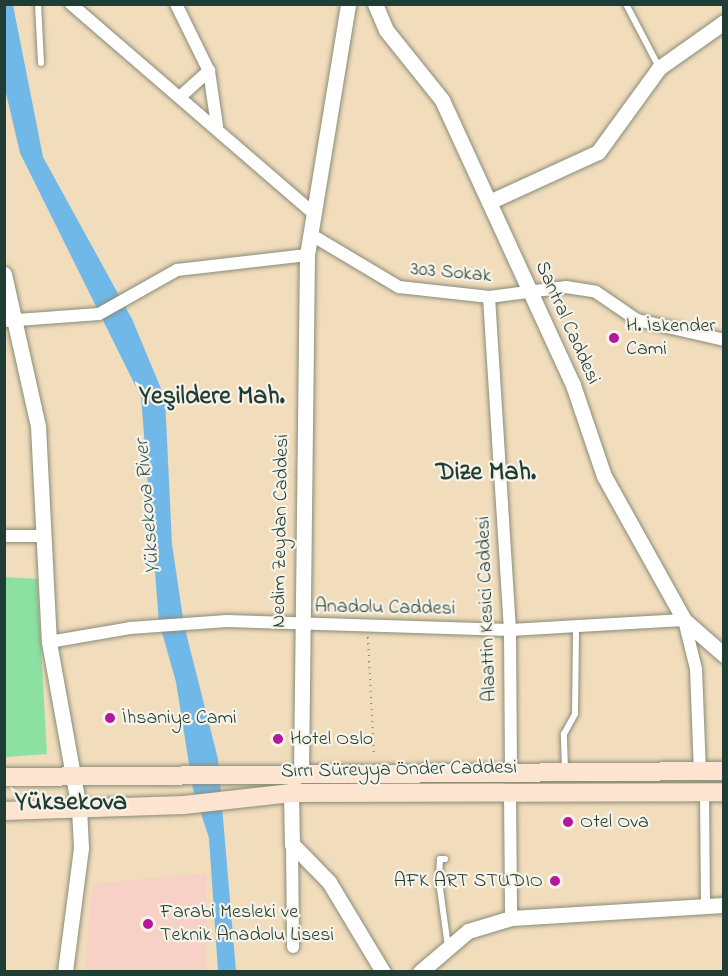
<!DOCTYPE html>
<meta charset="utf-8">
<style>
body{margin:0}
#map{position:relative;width:728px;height:976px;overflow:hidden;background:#f1dcbc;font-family:"Indie Flower",sans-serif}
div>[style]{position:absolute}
.built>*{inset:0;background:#f7d1c6}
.green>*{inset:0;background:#8be0a2}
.water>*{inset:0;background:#70b8e8}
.path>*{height:2px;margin-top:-1px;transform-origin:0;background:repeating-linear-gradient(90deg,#888c78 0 1.5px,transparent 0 6px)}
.roads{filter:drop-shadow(0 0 2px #888c78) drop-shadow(0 0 2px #888c78)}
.service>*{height:6px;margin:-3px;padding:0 3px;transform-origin:3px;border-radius:3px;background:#fff}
.pedestrian>*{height:9px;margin:-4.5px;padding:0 4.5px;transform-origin:4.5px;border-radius:4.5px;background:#fff}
.minor>*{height:12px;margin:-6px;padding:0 6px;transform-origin:6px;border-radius:6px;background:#fff}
.tertiary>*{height:15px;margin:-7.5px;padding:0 7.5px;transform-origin:7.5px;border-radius:7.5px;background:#fff}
.secondary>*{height:18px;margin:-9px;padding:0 9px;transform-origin:9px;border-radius:9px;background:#fde4d1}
.dots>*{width:16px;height:16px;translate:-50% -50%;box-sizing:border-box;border:3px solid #f7f3e8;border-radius:50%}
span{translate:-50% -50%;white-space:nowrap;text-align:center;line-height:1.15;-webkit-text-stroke:4.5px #f7f3e8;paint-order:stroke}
.street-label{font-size:20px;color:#1f3d34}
.poi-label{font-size:20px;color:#1f3d34}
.left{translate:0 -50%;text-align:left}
.right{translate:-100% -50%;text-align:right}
.water-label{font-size:21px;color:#335c61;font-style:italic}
.district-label{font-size:26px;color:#1f3d34;font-weight:700}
.frame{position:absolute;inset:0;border:6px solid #1f3d34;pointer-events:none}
</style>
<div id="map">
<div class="built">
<i style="clip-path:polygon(207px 873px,206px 971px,85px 971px,92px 884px)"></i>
</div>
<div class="green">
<i style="clip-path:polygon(5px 577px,37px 579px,47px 754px,5px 757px)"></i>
</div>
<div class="water">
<i style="clip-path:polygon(4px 5px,13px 5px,43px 157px,132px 319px,165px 398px,172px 544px,184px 625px,218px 759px,236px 971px,218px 971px,209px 838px,193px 789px,176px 682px,159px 622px,141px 397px,20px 153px,5px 89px)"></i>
</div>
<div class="path">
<i style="left:368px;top:637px;width:120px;rotate:87.1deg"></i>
</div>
<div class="roads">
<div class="service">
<i style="left:38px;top:4px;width:59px;rotate:87.1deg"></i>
<i style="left:626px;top:4px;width:71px;rotate:62.4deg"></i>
<i style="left:565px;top:769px;width:35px;rotate:-92deg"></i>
<i style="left:564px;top:734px;width:23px;rotate:-61deg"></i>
<i style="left:575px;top:714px;width:88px;rotate:-89.3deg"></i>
<i style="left:445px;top:859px;width:5px;rotate:180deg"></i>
<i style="left:440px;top:859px;width:22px;rotate:93deg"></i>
<i style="left:439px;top:881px;width:67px;rotate:82.2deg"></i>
</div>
<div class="pedestrian">
<i style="left:704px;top:791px;width:114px;rotate:89.5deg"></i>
</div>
<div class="minor">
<i style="left:71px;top:4px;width:317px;rotate:40.8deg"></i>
<i style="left:176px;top:4px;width:75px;rotate:63.8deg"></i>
<i style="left:209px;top:71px;width:56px;rotate:81.7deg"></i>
<i style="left:181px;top:96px;width:38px;rotate:-42deg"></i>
<i style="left:310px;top:234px;width:104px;rotate:30.8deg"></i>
<i style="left:399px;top:287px;width:91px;rotate:6.3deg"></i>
<i style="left:489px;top:297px;width:78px;rotate:-7.4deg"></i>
<i style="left:566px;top:287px;width:30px;rotate:9deg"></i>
<i style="left:596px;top:292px;width:50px;rotate:34.3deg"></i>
<i style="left:637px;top:320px;width:89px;rotate:12.9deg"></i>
<i style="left:489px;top:297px;width:334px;rotate:86.4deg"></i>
<i style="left:510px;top:630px;width:145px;rotate:89.6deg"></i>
<i style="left:4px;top:321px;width:95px;rotate:-4.2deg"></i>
<i style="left:99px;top:314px;width:90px;rotate:-29.4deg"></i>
<i style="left:177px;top:270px;width:131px;rotate:-6.6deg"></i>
<i style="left:4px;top:536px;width:38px"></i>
<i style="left:49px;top:642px;width:82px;rotate:-9.8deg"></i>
<i style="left:130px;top:628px;width:97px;rotate:-4.1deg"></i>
<i style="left:227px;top:621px;width:283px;rotate:1.8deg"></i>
<i style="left:510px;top:630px;width:174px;rotate:-3.3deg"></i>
<i style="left:684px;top:620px;width:50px;rotate:76.2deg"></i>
<i style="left:696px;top:669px;width:102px;rotate:87.8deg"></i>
<i style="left:510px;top:791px;width:127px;rotate:89.5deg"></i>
<i style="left:292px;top:844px;width:103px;rotate:89.4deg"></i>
</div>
<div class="tertiary">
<i style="left:375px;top:4px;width:28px;rotate:67deg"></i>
<i style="left:386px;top:30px;width:90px;rotate:51.3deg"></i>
<i style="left:442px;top:100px;width:314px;rotate:65.3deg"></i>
<i style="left:573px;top:385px;width:96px;rotate:71.2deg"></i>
<i style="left:604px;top:476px;width:165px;rotate:60.9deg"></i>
<i style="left:684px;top:620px;width:53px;rotate:41.2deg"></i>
<i style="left:489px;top:202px;width:120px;rotate:-24.6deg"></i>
<i style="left:598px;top:152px;width:104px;rotate:-54deg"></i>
<i style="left:659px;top:68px;width:80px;rotate:-35.3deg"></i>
<i style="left:4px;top:274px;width:156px;rotate:77.4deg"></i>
<i style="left:38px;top:426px;width:216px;rotate:87.1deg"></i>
<i style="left:49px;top:642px;width:169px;rotate:79.8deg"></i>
<i style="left:79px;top:808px;width:40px;rotate:87.1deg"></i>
<i style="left:81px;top:848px;width:125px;rotate:97.4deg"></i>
<i style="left:301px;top:774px;width:519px;rotate:-89.34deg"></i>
<i style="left:307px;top:255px;width:254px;rotate:-80.7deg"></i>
<i style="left:291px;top:793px;width:51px;rotate:88.9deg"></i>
<i style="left:292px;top:844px;width:53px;rotate:45.8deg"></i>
<i style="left:329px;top:882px;width:105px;rotate:59deg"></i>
<i style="left:420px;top:972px;width:63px;rotate:-40.5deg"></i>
<i style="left:468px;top:931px;width:45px;rotate:-16.8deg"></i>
<i style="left:511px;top:918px;width:213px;rotate:-3.5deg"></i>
</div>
<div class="secondary">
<i style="left:4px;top:777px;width:720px;rotate:-0.48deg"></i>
<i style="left:4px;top:811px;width:180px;rotate:-1.9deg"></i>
<i style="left:184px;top:805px;width:108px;rotate:-6.4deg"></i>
<i style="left:291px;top:793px;width:433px;rotate:-0.1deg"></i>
</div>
</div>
<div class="dots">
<i style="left:614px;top:338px;background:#b5179e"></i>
<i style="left:110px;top:718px;background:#b5179e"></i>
<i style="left:278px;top:739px;background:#b5179e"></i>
<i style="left:568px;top:822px;background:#b5179e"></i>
<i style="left:555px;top:881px;background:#b5179e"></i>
<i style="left:148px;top:924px;background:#b5179e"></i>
</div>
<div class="street-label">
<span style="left:451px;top:273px;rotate:5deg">303 Sokak</span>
<span style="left:567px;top:323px;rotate:66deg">Santral Caddesi</span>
<span style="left:281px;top:531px;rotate:-89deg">Nedim Zeydan Caddesi</span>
<span style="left:385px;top:608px;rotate:1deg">Anadolu Caddesi</span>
<span style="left:487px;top:609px;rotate:-92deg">Alaattin Kesici Caddesi</span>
<span style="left:399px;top:770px;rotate:-1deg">Sırrı Süreyya Önder Caddesi</span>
</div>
<div class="poi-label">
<span class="left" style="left:626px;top:338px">H. İskender<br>Cami</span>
<span class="left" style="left:122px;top:718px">İhsaniye Cami</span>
<span class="left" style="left:290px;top:739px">Hotel Oslo</span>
<span class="left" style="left:580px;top:822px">Otel Ova</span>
<span class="right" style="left:543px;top:881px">AFK ART STUDIO</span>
<span class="left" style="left:160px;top:924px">Farabi Mesleki ve<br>Teknik Anadolu Lisesi</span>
</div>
<div class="water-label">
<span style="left:148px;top:507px;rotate:-95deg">Yüksekova River</span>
</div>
<div class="district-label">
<span style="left:212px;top:398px">Yeşildere Mah.</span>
<span style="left:486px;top:474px">Dize Mah.</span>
<span style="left:71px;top:804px">Yüksekova</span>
</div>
<div class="frame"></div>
</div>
